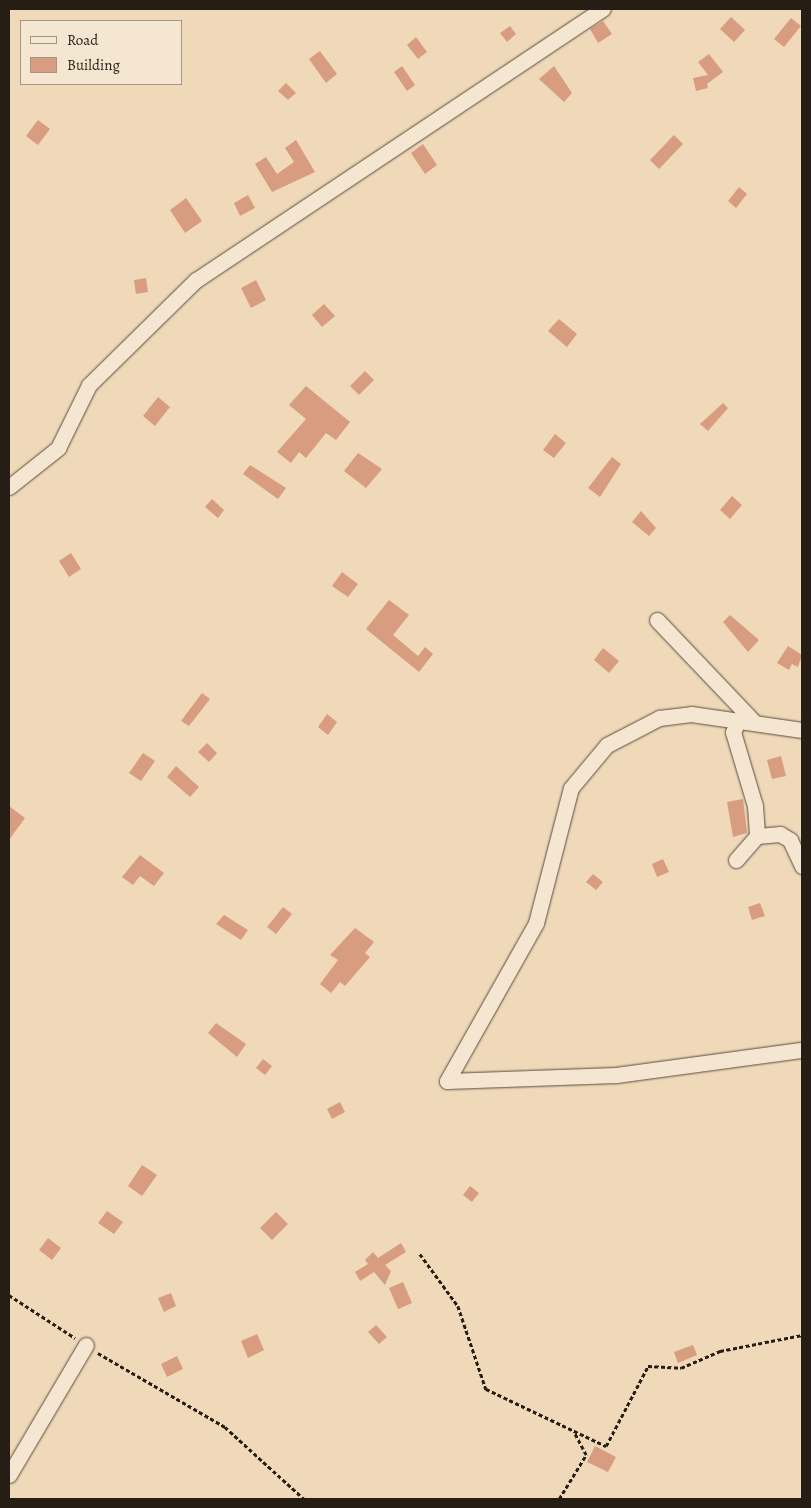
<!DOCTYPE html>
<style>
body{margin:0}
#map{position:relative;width:811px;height:1508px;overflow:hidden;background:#f0d9b8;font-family:Alegreya,serif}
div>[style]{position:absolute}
.building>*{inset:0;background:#d89c81}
.path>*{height:2.5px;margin-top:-1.25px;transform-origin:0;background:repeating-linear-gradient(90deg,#261e15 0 4px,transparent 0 6.5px)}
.roads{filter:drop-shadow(0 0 1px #584d3e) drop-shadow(0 0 1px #584d3e)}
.minor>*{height:15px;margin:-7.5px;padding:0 7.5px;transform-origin:7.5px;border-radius:7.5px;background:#f5e6d1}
span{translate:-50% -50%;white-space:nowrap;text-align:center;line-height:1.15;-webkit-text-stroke:4.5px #f5e6d1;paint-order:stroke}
.frame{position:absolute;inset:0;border:10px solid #261e15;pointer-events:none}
.legend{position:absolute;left:20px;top:20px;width:162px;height:65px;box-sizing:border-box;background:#f5e6d1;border:1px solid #a29686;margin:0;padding:6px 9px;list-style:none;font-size:15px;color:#261e15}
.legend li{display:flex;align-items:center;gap:10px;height:25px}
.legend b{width:25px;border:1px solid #a29686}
</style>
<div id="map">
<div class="building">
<i style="clip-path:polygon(731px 17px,745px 30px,734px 42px,720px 29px)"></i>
<i style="clip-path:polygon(791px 18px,801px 26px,784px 47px,774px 39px)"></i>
<i style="clip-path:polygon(603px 21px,612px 34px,598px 43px,590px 29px)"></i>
<i style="clip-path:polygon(510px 26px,516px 34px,507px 42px,500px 33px)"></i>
<i style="clip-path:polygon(416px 37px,427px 52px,418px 59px,407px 45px)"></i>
<i style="clip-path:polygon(320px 51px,337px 74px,326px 83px,309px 59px)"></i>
<i style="clip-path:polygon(709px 54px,723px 72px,707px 84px,708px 88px,696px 91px,693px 78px,708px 75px,698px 62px)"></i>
<i style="clip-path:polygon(402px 66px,415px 85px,407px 91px,394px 72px)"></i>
<i style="clip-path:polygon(554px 66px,572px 93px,564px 102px,539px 79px)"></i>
<i style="clip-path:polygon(286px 83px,296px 93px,288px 100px,278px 91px)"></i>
<i style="clip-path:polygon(38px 120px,50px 129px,38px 145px,26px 136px)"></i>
<i style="clip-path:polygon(674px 135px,683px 144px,659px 169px,650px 160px)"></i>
<i style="clip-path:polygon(296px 140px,315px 172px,272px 192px,255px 164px,266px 157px,277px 174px,294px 162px,285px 148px)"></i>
<i style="clip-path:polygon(423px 144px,437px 165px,425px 174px,411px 153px)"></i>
<i style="clip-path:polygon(739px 187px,747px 194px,736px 208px,728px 201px)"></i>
<i style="clip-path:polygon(248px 195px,255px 208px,240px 216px,234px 203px)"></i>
<i style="clip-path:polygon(186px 198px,202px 221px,185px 233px,170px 210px)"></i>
<i style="clip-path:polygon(146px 278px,148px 292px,136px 294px,134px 280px)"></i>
<i style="clip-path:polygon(256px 280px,266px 300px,251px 308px,241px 288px)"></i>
<i style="clip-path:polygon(324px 304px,335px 316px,322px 327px,312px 315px)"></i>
<i style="clip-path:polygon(559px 319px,577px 334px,567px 347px,548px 331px)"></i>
<i style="clip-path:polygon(365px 371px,374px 380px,359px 395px,350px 386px)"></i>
<i style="clip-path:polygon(306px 386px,350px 422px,336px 440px,326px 433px,306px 458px,299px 452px,291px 463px,277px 452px,306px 419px,289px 405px)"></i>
<i style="clip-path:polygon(158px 397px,170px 407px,155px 426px,143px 416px)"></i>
<i style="clip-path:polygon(723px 403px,728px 408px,708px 431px,700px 424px)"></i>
<i style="clip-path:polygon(555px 434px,566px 443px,554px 458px,543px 450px)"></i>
<i style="clip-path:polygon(358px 453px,382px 469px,366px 488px,344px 471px)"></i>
<i style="clip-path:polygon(612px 457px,621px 464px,600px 497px,588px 488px)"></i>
<i style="clip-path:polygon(250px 465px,286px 488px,278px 499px,243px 474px)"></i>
<i style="clip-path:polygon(732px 496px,742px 505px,730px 519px,720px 510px)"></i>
<i style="clip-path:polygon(212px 499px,224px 510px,218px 518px,205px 507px)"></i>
<i style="clip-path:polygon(641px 511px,656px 528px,649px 536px,632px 522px)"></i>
<i style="clip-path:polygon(71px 553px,81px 569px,69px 577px,59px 561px)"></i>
<i style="clip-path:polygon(342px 572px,358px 584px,348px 597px,332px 586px)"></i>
<i style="clip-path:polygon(389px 600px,409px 615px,393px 635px,418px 656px,425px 647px,433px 654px,419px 672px,366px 629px)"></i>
<i style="clip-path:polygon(730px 615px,759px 640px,748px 652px,723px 622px)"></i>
<i style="clip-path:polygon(788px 646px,802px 655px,798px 667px,792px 664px,789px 670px,777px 663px)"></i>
<i style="clip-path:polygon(603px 648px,619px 661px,609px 673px,594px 660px)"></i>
<i style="clip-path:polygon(202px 693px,210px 699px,189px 726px,181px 721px)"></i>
<i style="clip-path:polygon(327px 714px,337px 722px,328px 735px,318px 727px)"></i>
<i style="clip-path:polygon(207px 743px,217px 753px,209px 762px,198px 752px)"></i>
<i style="clip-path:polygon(143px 753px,155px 761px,141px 781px,129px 773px)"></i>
<i style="clip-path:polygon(781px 756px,786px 776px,772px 779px,767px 760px)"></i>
<i style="clip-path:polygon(176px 766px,199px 787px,190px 797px,167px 777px)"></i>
<i style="clip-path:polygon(743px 799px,747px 833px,733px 837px,727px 802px)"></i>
<i style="clip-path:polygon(9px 806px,25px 818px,9px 840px)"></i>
<i style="clip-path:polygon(140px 855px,164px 873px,154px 886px,140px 876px,133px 885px,122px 877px)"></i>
<i style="clip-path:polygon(663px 859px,669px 872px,657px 877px,652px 864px)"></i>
<i style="clip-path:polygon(593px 874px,603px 882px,596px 890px,586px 882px)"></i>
<i style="clip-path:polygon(760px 903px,765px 916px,752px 920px,748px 907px)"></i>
<i style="clip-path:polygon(283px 907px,292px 914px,276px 934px,267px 927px)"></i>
<i style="clip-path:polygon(224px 915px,248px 930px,241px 940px,216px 924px)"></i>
<i style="clip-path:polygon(355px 928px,374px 942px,365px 953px,370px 957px,345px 986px,340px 982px,331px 993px,320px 984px,338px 960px,330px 955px)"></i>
<i style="clip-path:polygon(216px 1023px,246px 1044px,237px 1057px,208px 1033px)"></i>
<i style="clip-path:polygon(263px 1059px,272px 1066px,265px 1075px,256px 1068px)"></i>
<i style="clip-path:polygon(340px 1102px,345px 1112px,332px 1119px,327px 1109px)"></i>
<i style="clip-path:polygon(142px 1165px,157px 1175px,142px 1196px,128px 1186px)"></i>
<i style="clip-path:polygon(470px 1186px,479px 1193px,472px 1202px,463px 1195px)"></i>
<i style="clip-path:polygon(107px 1211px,123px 1222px,114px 1234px,98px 1223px)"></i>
<i style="clip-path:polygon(276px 1212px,288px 1224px,272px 1240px,260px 1228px)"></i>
<i style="clip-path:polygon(48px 1238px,61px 1248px,52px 1260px,39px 1250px)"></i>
<i style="clip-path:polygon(401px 1243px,406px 1252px,385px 1265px,391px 1271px,385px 1285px,374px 1272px,360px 1281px,355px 1272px,368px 1264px,365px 1260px,373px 1252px,378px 1258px)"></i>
<i style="clip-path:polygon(403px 1282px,412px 1303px,398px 1309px,389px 1288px)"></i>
<i style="clip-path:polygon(171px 1293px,176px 1306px,164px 1312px,158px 1298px)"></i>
<i style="clip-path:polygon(376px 1325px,387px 1337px,379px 1344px,368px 1332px)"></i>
<i style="clip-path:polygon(257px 1334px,264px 1350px,248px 1358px,241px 1341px)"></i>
<i style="clip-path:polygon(693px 1345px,697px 1355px,678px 1363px,674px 1352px)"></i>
<i style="clip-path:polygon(177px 1356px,183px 1369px,167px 1377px,161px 1364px)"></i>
<i style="clip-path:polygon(595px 1446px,616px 1457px,608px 1472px,587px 1462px)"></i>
</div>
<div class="path">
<i style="left:420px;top:1254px;width:64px;rotate:53.8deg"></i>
<i style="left:458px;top:1306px;width:88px;rotate:71.4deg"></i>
<i style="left:486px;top:1389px;width:133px;rotate:25.4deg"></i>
<i style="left:606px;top:1446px;width:90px;rotate:-62.3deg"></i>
<i style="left:648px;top:1366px;width:33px;rotate:3deg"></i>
<i style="left:681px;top:1368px;width:43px;rotate:-23.6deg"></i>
<i style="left:720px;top:1351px;width:84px;rotate:-11deg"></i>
<i style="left:9px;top:1295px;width:79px;rotate:33.1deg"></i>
<i style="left:98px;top:1353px;width:147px;rotate:30.2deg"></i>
<i style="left:225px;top:1427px;width:107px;rotate:42.3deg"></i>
<i style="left:559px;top:1499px;width:52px;rotate:-58.5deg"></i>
<i style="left:586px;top:1455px;width:24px;rotate:-118deg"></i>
</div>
<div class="roads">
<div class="minor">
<i style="left:9px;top:487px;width:63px;rotate:-38.5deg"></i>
<i style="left:58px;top:448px;width:70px;rotate:-63.8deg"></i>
<i style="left:89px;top:385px;width:150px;rotate:-44.5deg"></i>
<i style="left:196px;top:280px;width:489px;rotate:-33.7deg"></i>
<i style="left:657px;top:620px;width:142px;rotate:46.4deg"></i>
<i style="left:738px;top:721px;width:12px;rotate:114deg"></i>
<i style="left:733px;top:732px;width:77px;rotate:73.4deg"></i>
<i style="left:755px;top:806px;width:30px;rotate:86deg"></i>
<i style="left:736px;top:860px;width:32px;rotate:-49deg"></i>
<i style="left:757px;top:836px;width:23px;rotate:-5deg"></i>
<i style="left:780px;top:834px;width:12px;rotate:31deg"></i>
<i style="left:790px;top:840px;width:29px;rotate:65deg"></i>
<i style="left:447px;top:1081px;width:181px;rotate:-60.6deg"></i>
<i style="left:536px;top:923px;width:139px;rotate:-75.5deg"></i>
<i style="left:571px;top:788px;width:56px;rotate:-50.1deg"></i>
<i style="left:607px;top:745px;width:59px;rotate:-27.4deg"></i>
<i style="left:659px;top:718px;width:32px;rotate:-7deg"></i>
<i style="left:691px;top:714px;width:112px;rotate:8.2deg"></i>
<i style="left:447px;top:1081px;width:169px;rotate:-2deg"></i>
<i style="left:616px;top:1075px;width:188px;rotate:-7.7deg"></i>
<i style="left:9px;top:1475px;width:151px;rotate:-59.4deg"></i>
</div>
</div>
<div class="frame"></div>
<ul class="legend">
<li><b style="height:6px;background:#f5e6d1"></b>Road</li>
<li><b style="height:14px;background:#d89c81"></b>Building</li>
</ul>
</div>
